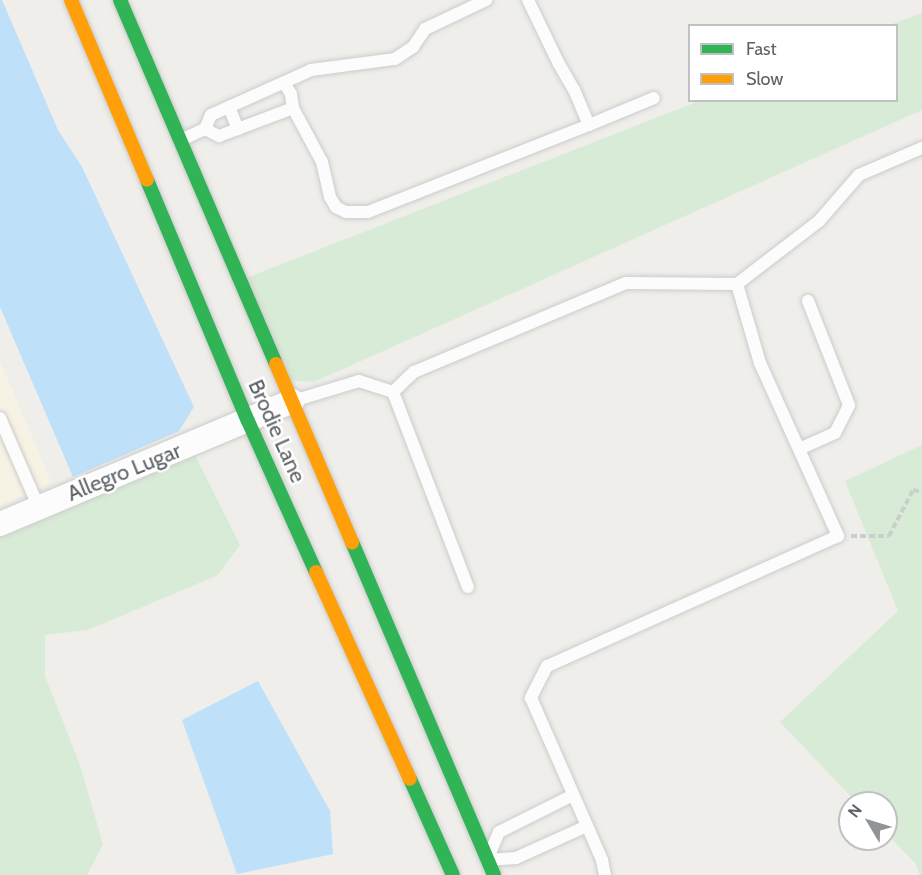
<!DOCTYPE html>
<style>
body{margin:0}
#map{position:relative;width:922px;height:875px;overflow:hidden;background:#efeeea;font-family:Cabin,sans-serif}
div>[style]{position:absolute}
.commercial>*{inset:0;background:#f7f3e4}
.green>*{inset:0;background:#d8ebd6}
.water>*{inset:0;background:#bfe0f9}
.path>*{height:4px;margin-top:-2px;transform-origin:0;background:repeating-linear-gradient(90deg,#cacfcc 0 6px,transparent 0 9px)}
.roads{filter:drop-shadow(0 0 2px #cbcccc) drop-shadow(0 0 2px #cbcccc)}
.lane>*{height:12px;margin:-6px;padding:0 6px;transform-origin:6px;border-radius:6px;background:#fdfcfc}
.street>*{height:24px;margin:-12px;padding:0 12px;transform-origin:12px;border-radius:12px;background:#fdfcfc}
.fast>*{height:14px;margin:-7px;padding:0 7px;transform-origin:7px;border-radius:7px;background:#30b455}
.slow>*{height:14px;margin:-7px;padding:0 7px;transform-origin:7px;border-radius:7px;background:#ff9f0a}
span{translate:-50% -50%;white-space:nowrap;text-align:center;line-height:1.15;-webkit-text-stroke:5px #fff;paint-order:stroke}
.street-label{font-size:22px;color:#5f6368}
.legend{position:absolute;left:688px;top:24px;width:210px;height:78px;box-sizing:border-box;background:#fff;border:2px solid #bfc1c3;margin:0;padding:8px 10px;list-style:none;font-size:18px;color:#5f6368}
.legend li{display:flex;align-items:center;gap:12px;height:30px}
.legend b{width:30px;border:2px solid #bfc1c3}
.north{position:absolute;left:838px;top:791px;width:60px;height:60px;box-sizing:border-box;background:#fff;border:2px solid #bfc1c3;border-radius:50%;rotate:308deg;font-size:16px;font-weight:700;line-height:24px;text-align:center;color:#5f6368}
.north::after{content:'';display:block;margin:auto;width:21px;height:27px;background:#919496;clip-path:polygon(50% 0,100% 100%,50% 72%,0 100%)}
</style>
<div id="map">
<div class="commercial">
<i style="clip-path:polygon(0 361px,51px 482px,0 506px)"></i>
</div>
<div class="green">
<i style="clip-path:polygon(922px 13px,922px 110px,314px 382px,283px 380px,241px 280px,699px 101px,896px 100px,896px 26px,890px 25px)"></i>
<i style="clip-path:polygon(190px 445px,240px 545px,218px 575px,88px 630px,45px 635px,45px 676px,80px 765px,103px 844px,87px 875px,0 875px,0 528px)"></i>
<i style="clip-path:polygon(922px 445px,922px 875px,920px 875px,915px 863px,886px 833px,886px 803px,857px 803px,780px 722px,898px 611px,845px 481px)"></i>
</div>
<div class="water">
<i style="clip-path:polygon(0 0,2px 0,58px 130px,82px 167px,194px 407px,179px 431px,73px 477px,0 307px)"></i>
<i style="clip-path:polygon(258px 681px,330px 811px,333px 854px,237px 874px,182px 720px)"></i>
</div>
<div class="path">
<i style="left:851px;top:536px;width:38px"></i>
<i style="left:889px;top:536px;width:52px;rotate:-62.4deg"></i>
<i style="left:913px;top:490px;width:9px;rotate:13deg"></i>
</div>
<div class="roads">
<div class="lane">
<i style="left:285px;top:84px;width:12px;rotate:59deg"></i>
<i style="left:291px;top:94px;width:14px;rotate:82deg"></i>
<i style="left:293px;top:108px;width:61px;rotate:61.8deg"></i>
<i style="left:322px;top:162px;width:36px;rotate:77deg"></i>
<i style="left:330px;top:197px;width:12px;rotate:59deg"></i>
<i style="left:336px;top:207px;width:11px;rotate:27deg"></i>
<i style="left:346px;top:212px;width:22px"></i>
<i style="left:368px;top:212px;width:238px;rotate:-21.5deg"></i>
<i style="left:589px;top:125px;width:38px;rotate:-113deg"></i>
<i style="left:574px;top:90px;width:32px;rotate:-120deg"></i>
<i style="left:558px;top:62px;width:69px;rotate:-115.8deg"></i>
<i style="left:229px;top:107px;width:24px;rotate:68deg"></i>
<i style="left:589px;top:125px;width:70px;rotate:-22.6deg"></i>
<i style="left:205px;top:129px;width:16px;rotate:27deg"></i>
<i style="left:219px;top:136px;width:79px;rotate:-20.7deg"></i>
<i style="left:181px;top:140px;width:26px;rotate:-25deg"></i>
<i style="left:205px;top:129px;width:15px;rotate:-67deg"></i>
<i style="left:211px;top:115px;width:110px;rotate:-24.2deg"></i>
<i style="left:311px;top:70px;width:85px;rotate:-7.5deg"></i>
<i style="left:395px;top:59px;width:22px;rotate:-34deg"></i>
<i style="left:413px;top:47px;width:22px;rotate:-56deg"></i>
<i style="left:425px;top:29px;width:68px;rotate:-25.4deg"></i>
<i style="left:737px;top:284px;width:103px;rotate:-37.5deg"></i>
<i style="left:819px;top:221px;width:61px;rotate:-49deg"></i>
<i style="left:859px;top:175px;width:69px;rotate:-23.2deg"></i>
<i style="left:393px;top:392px;width:209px;rotate:69deg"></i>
<i style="left:293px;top:401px;width:69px;rotate:-16.9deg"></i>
<i style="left:359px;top:381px;width:36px;rotate:18deg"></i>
<i style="left:393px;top:392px;width:29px;rotate:-44deg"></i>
<i style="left:414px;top:372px;width:230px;rotate:-22.8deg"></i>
<i style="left:626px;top:283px;width:111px;rotate:0.5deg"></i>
<i style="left:737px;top:284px;width:82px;rotate:73.8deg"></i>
<i style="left:760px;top:363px;width:190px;rotate:65.7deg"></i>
<i style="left:838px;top:536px;width:319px;rotate:155.9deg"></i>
<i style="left:547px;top:666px;width:36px;rotate:117deg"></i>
<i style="left:531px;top:698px;width:177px;rotate:66.3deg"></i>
<i style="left:602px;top:860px;width:15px;rotate:79deg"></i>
<i style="left:0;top:418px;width:98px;rotate:66.6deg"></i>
<i style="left:799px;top:449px;width:39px;rotate:-24deg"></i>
<i style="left:835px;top:433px;width:31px;rotate:-63deg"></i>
<i style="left:849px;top:405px;width:112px;rotate:-111.5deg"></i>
<i style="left:573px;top:795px;width:83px;rotate:153.4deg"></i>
<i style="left:499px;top:832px;width:30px;rotate:113deg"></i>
<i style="left:487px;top:860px;width:29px;rotate:-4deg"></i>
<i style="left:516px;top:858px;width:78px;rotate:-24.3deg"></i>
</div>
<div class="street">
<i style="left:0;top:524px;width:317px;rotate:-22.8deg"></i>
</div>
<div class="fast">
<i style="left:120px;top:0;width:396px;rotate:66.8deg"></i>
<i style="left:147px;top:180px;width:261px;rotate:67.3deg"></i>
<i style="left:248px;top:421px;width:166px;rotate:65.8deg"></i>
<i style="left:352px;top:542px;width:362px;rotate:66.9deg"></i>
<i style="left:410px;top:779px;width:105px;rotate:65.9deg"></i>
</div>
<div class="slow">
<i style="left:71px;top:0;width:195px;rotate:67.1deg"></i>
<i style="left:276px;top:364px;width:194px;rotate:66.9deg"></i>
<i style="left:316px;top:572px;width:227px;rotate:65.6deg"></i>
</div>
</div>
<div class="street-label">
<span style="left:277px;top:431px;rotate:66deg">Brodie Lane</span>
<span style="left:124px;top:472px;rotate:-22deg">Allegro Lugar</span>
</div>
<ul class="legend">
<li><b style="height:8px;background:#30b455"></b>Fast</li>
<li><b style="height:8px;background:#ff9f0a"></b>Slow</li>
</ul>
<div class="north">N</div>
</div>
